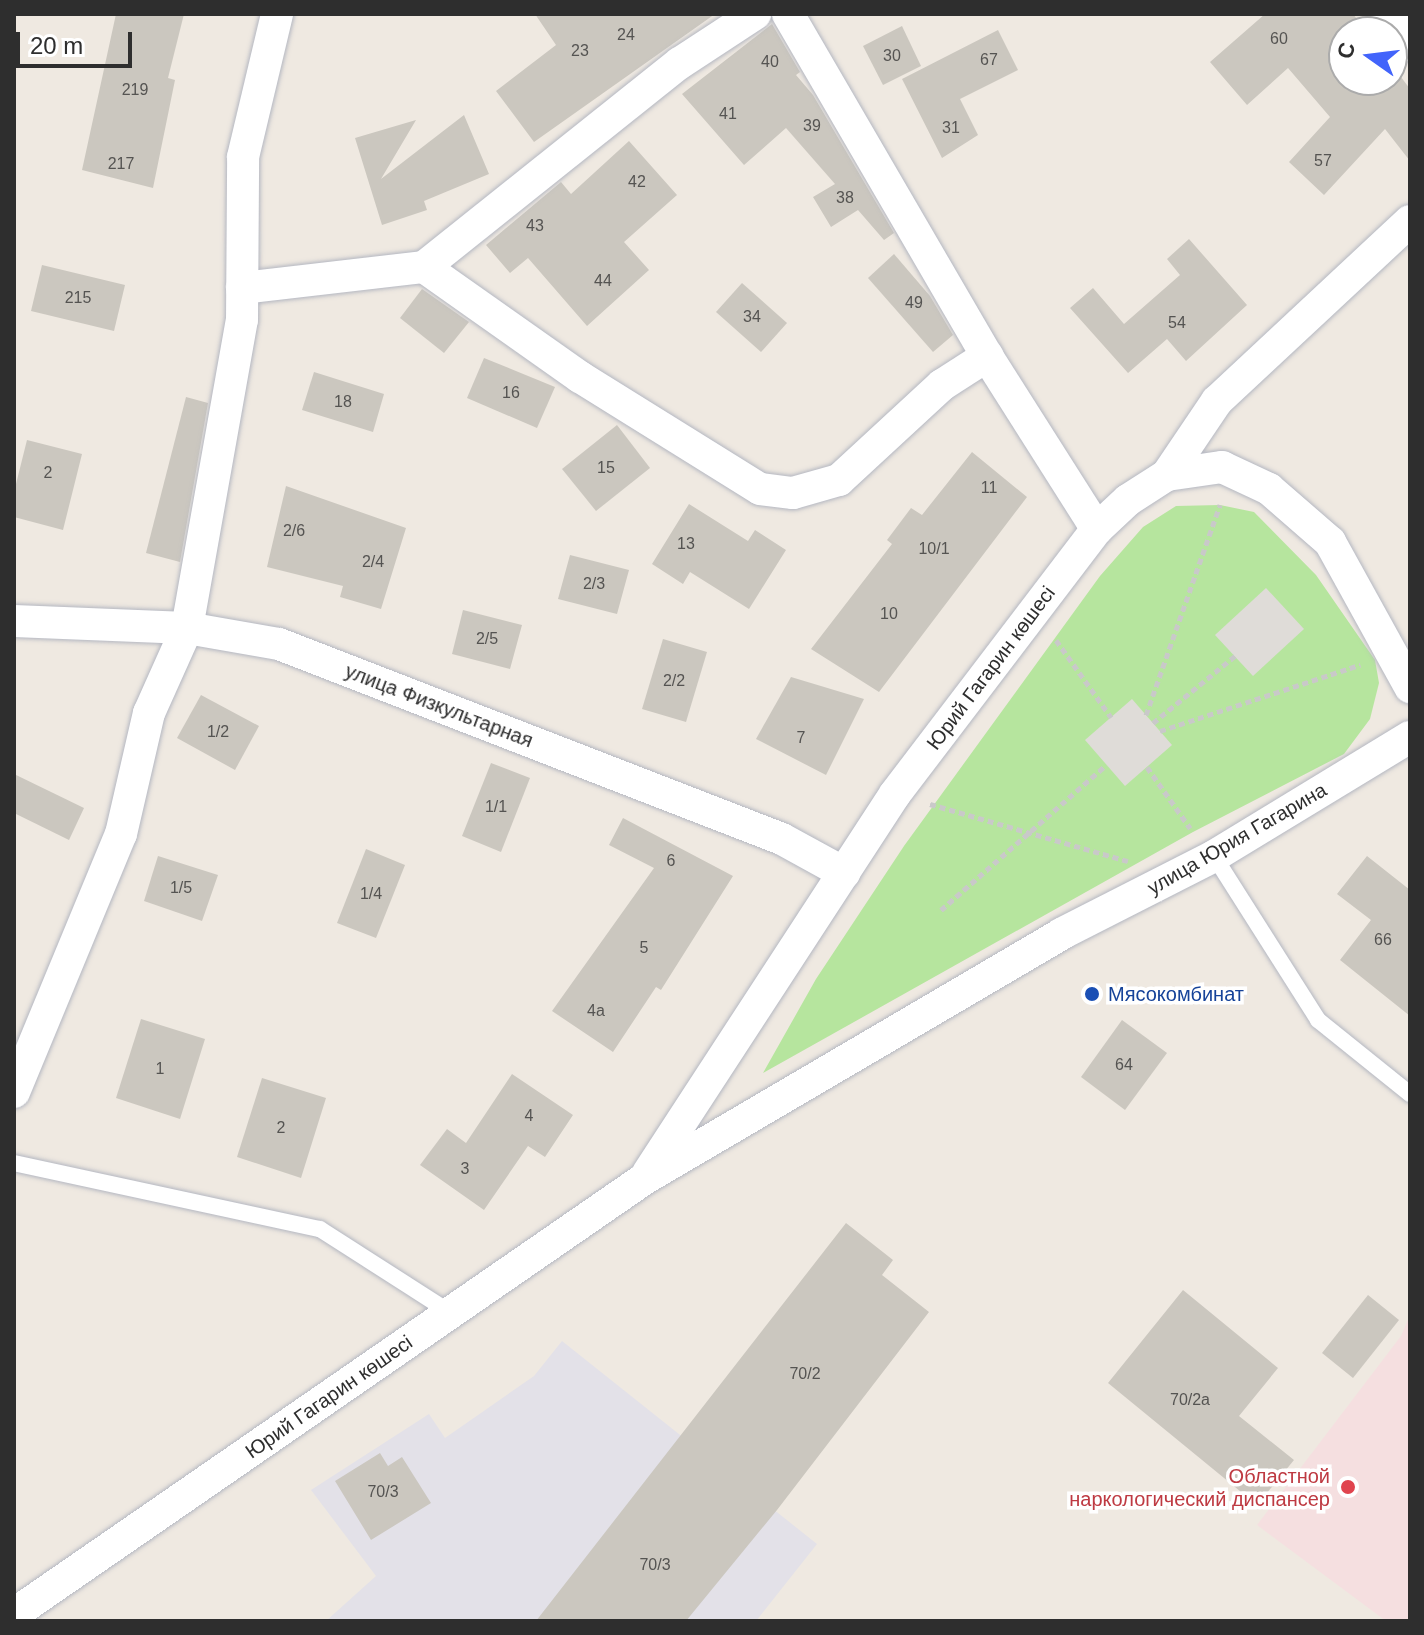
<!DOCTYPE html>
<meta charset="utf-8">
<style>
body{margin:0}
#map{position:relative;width:1424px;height:1635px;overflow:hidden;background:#efe9e1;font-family:Helvetica,sans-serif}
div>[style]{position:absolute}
.industrial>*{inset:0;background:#e3e1e8}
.medical>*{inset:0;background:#f5dfe0}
.green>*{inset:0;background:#b6e59e}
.plaza>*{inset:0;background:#dfdcd8}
.building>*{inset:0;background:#cbc7bf}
.path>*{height:5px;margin-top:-2.5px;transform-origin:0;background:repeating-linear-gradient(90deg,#c9c9c9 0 6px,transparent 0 10px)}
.roads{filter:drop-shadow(0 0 2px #b4b7c1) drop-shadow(0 0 2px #b4b7c1)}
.lane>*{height:16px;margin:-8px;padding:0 8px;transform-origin:8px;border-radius:8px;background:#fff}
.street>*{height:32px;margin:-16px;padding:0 16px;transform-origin:16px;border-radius:16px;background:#fff}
.dots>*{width:22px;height:22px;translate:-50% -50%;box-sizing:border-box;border:4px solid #fff;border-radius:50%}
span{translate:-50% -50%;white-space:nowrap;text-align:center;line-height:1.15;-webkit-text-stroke:7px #fff;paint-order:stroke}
.number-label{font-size:16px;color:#555452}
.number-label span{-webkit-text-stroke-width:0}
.street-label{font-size:20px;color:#2e2e2e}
.transit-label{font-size:20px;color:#164399}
.left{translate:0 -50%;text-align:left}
.health-label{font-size:20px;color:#be3a42}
.right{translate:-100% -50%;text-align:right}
.frame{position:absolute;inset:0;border:16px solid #2e2e2e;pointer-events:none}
.north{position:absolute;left:1328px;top:16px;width:80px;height:80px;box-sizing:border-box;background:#fff;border:2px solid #ababab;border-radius:50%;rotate:284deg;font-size:22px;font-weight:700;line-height:32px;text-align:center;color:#2e2e2e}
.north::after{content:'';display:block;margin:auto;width:28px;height:36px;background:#4264fb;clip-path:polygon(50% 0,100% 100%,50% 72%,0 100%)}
.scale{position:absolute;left:16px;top:32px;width:116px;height:36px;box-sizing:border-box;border:4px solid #2e2e2e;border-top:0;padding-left:10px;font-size:24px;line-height:28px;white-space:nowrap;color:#2e2e2e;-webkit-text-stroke:6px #fff;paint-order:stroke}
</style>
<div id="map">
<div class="industrial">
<i style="clip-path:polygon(562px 1341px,817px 1544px,756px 1621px,326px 1621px,376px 1576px,311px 1490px,429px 1414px,445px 1438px,534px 1376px)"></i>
</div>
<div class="medical">
<i style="clip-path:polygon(1410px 1315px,1410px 1621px,1386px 1621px,1257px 1525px,1401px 1336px)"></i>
</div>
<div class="green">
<i style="clip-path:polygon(1220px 505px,1254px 512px,1316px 575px,1375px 660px,1379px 683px,1370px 719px,1344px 754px,1193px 832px,763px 1073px,816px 979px,904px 846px,1100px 576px,1143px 527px,1176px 506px)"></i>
</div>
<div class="plaza">
<i style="clip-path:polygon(1266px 588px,1304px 629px,1253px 676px,1215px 635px)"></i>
<i style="clip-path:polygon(1132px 699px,1172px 745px,1125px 786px,1085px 740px)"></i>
</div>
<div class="building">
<i style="clip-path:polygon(116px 14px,184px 14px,168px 78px,175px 80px,153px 188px,82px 170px)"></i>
<i style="clip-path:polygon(535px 14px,715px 14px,534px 142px,496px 91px,556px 45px)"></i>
<i style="clip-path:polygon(1265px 14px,1353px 14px,1367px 32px,1344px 32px,1344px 80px,1392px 80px,1392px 65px,1410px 89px,1410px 161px,1385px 129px,1324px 195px,1289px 162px,1330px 117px,1288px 68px,1247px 105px,1210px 62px)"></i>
<i style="clip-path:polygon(772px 24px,800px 72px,796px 75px,813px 95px,894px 233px,884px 240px,858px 210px,831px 227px,813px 197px,835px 184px,786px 128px,744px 165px,682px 94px)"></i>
<i style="clip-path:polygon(902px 26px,921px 66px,883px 85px,863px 46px)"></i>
<i style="clip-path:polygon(998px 30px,1018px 70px,960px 99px,978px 135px,942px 158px,902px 79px)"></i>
<i style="clip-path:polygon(464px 115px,489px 174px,424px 201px,427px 210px,382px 225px,355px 138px,416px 120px,381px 179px)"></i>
<i style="clip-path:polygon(629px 141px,677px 195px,624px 242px,649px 270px,587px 326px,528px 258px,510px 273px,486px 245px,561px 182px,571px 194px)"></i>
<i style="clip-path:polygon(1189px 239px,1247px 305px,1186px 361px,1167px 339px,1128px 373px,1070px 308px,1093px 288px,1124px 324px,1180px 275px,1167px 259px)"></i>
<i style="clip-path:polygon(894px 254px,930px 296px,953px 335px,933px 352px,868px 278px)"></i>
<i style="clip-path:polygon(42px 265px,125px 285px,114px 331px,31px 311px)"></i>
<i style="clip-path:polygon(742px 283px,787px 323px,761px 352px,716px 312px)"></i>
<i style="clip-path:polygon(422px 289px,469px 322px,444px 353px,400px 318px)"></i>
<i style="clip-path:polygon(484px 358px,555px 387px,537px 428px,467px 398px)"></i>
<i style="clip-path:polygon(314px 372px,384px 394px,373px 432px,302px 410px)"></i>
<i style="clip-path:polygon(186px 397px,208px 403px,180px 562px,146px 553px)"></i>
<i style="clip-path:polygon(617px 425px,650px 468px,596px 511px,562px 469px)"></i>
<i style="clip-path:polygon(27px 440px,82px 454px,63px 530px,14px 517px,14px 492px)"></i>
<i style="clip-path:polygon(972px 452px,1027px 497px,879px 692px,811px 649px,892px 544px,887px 540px,911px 508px,922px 515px)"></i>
<i style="clip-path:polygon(286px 486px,406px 528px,381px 609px,340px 597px,343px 586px,267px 567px)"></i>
<i style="clip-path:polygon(689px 504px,748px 541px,755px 530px,786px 550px,749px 609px,690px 572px,683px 584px,652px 564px)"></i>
<i style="clip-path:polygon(570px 555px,629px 570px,617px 614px,558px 599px)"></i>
<i style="clip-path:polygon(463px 610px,522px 625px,510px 669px,452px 654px)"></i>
<i style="clip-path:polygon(663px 639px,707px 652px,686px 722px,642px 709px)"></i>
<i style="clip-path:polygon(791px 677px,864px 699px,826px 775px,756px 739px)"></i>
<i style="clip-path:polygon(201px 695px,259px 726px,235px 770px,177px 738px)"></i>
<i style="clip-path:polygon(491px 763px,530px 778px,501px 852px,462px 836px)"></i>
<i style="clip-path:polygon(14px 774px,84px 808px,69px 840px,14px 813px)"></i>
<i style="clip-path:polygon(623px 818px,733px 876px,661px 990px,656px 987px,613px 1052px,552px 1011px,654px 868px,609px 845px)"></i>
<i style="clip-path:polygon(366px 849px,405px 865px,376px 938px,337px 923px)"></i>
<i style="clip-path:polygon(158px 856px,218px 875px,202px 921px,144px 901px)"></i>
<i style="clip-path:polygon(1367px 856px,1410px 890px,1410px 1016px,1340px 960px,1371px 920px,1337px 894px)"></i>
<i style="clip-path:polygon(141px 1019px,205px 1039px,180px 1119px,116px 1098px)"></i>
<i style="clip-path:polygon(1122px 1020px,1167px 1053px,1125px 1110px,1081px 1077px)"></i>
<i style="clip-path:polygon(512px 1074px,573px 1115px,545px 1157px,528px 1146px,484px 1210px,420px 1165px,447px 1129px,466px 1143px)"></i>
<i style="clip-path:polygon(262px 1078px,326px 1098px,301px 1178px,237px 1157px)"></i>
<i style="clip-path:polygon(846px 1223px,893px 1260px,882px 1275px,929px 1312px,777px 1510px,686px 1621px,536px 1621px)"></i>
<i style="clip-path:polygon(1183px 1290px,1278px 1368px,1239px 1416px,1294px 1460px,1257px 1505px,1108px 1383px)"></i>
<i style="clip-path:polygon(1368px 1295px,1399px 1320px,1353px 1378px,1322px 1353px)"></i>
<i style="clip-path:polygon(380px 1453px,388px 1466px,402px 1457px,431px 1503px,371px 1540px,335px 1481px)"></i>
</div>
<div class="path">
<i style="left:1056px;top:640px;width:95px;rotate:54.5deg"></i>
<i style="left:1146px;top:715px;width:223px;rotate:-70.6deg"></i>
<i style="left:1153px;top:723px;width:106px;rotate:-39.3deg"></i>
<i style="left:1160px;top:731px;width:211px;rotate:-18.3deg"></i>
<i style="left:1147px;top:767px;width:75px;rotate:54.8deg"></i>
<i style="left:930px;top:804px;width:206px;rotate:16.1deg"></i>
<i style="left:941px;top:910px;width:220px;rotate:-41.3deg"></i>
</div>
<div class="roads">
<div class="lane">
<i style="left:1214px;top:856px;width:194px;rotate:57.6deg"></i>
<i style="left:1318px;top:1020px;width:118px;rotate:38.8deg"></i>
<i style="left:14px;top:1163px;width:313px;rotate:12.2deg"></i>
<i style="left:320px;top:1229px;width:156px;rotate:32.7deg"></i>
</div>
<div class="street">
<i style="left:788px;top:14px;width:396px;rotate:59.8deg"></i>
<i style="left:987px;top:356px;width:205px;rotate:57.6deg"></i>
<i style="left:1387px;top:14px;width:39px;rotate:54deg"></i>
<i style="left:424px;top:267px;width:191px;rotate:35.2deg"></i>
<i style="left:580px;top:377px;width:212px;rotate:31.9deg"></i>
<i style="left:760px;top:489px;width:33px;rotate:7deg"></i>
<i style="left:793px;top:493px;width:48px;rotate:-15.8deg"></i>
<i style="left:839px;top:480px;width:140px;rotate:-42.7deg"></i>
<i style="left:942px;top:385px;width:54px;rotate:-32.8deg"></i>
<i style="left:242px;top:288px;width:183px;rotate:-6.6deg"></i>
<i style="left:424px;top:267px;width:327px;rotate:-38.6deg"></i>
<i style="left:680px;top:63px;width:90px;rotate:-33.2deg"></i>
<i style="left:1167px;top:475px;width:89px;rotate:-56deg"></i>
<i style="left:1217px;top:401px;width:264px;rotate:-43deg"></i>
<i style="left:14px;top:621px;width:173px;rotate:2.3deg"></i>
<i style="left:187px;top:628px;width:93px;rotate:9.9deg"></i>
<i style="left:279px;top:644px;width:539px;rotate:21.19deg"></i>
<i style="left:782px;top:839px;width:71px;rotate:28.7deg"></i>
<i style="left:14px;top:1092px;width:279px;rotate:-67.5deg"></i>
<i style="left:121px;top:834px;width:124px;rotate:-77deg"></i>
<i style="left:149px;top:713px;width:93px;rotate:-65.9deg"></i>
<i style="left:187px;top:628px;width:313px;rotate:-79.9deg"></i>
<i style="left:242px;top:320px;width:163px;rotate:-89.6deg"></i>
<i style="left:243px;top:157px;width:147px;rotate:-76.6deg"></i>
<i style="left:648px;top:1173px;width:452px;rotate:-56.9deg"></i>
<i style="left:895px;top:794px;width:333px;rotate:-52.7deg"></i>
<i style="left:1097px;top:529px;width:42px;rotate:-43.1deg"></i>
<i style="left:1128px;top:500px;width:46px;rotate:-32.7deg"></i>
<i style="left:1167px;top:475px;width:56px;rotate:-8.3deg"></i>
<i style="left:1222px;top:467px;width:52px;rotate:25.1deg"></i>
<i style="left:1269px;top:489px;width:81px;rotate:41deg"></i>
<i style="left:1330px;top:542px;width:166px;rotate:61.1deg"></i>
<i style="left:14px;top:1614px;width:766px;rotate:-34.62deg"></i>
<i style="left:644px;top:1179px;width:484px;rotate:-30.4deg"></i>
<i style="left:1061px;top:934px;width:172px;rotate:-27deg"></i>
<i style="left:1214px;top:856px;width:229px;rotate:-31.3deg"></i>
</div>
</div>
<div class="dots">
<i style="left:1092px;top:994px;background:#1a4fb4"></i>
<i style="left:1348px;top:1487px;background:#e0444e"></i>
</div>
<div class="number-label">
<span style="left:626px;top:35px">24</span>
<span style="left:1279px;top:39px">60</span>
<span style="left:580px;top:51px">23</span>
<span style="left:892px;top:56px">30</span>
<span style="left:989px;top:60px">67</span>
<span style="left:770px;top:62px">40</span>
<span style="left:135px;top:90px">219</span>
<span style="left:728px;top:114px">41</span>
<span style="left:812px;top:126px">39</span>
<span style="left:951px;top:128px">31</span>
<span style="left:1323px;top:161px">57</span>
<span style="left:121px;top:164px">217</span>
<span style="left:637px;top:182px">42</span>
<span style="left:845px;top:198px">38</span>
<span style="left:535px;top:226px">43</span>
<span style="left:603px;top:281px">44</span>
<span style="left:78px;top:298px">215</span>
<span style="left:914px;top:303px">49</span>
<span style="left:752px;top:317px">34</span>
<span style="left:1177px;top:323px">54</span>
<span style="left:511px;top:393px">16</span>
<span style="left:343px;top:402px">18</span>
<span style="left:606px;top:468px">15</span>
<span style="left:48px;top:473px">2</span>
<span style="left:989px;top:488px">11</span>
<span style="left:294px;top:531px">2/6</span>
<span style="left:686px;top:544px">13</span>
<span style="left:934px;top:549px">10/1</span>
<span style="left:373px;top:562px">2/4</span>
<span style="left:594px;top:584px">2/3</span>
<span style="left:889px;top:614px">10</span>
<span style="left:487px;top:639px">2/5</span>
<span style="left:674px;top:681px">2/2</span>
<span style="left:218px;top:732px">1/2</span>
<span style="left:801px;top:738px">7</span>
<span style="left:496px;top:807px">1/1</span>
<span style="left:671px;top:861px">6</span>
<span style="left:181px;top:888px">1/5</span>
<span style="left:371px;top:894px">1/4</span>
<span style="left:1383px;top:940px">66</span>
<span style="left:644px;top:948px">5</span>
<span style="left:596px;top:1011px">4а</span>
<span style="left:1124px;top:1065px">64</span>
<span style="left:160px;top:1069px">1</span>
<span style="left:529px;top:1116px">4</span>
<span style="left:281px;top:1128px">2</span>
<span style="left:465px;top:1169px">3</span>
<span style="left:805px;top:1374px">70/2</span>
<span style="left:1190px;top:1400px">70/2а</span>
<span style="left:383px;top:1492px">70/3</span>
<span style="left:655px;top:1565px">70/3</span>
</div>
<div class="street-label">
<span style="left:991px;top:668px;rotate:-53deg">Юрий Гагарин көшесі</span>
<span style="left:439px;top:706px;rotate:21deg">улица Физкультарная</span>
<span style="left:1237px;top:839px;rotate:-30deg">улица Юрия Гагарина</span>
<span style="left:329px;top:1397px;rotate:-35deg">Юрий Гагарин көшесі</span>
</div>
<div class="transit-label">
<span class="left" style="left:1108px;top:994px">Мясокомбинат</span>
</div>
<div class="health-label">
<span class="right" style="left:1330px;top:1488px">Областной<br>наркологический диспансер</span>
</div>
<div class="frame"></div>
<div class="north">С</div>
<div class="scale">20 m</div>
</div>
